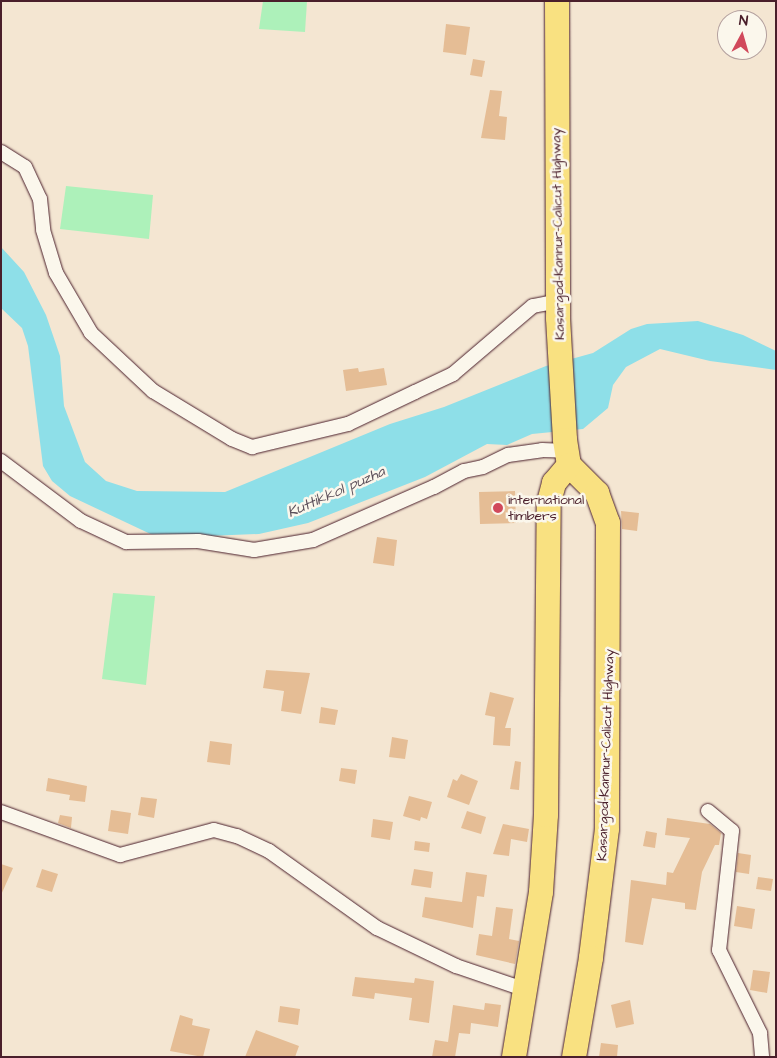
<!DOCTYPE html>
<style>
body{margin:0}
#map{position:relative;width:777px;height:1058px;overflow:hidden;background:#f4e6d2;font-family:"Architects Daughter",sans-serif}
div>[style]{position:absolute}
.green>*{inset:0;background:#adf1ba}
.water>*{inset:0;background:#8edfe8}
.building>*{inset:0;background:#e5bd95}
.roads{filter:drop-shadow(0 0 1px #4a1f2b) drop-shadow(0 0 1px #4a1f2b)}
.minor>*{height:14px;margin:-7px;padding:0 7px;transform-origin:7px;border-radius:7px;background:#fbf7ec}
.trunk>*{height:24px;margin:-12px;padding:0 12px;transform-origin:12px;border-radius:12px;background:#f9e181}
.dots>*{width:14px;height:14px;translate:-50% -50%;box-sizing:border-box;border:2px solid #fbf7ec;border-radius:50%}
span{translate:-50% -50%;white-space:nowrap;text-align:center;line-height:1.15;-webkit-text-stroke:5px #fbf7ec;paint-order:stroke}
.street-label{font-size:14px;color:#4a1f2b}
.poi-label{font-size:14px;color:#4a1f2b}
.left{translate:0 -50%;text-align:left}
.water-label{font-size:15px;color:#5b4f5a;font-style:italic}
.frame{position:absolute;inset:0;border:2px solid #4a1f2b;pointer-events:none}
.north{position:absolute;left:717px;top:10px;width:50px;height:50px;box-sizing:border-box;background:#fbf7ec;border:1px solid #b4a19f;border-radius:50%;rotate:6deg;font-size:14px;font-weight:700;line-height:20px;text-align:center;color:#4a1f2b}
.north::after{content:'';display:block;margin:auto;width:18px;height:22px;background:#d1495b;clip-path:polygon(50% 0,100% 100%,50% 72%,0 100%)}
</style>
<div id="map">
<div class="green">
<i style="clip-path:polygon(263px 1px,307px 1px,305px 32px,259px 29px)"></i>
<i style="clip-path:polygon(66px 186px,153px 195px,149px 239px,60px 229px)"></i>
<i style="clip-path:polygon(113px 593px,155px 596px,146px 685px,102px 679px)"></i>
</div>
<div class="water">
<i style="clip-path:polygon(1px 247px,24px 272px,46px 315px,60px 356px,64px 406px,85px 462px,106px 481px,137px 491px,225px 492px,390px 424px,444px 407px,546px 366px,593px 353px,631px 329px,647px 324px,698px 321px,743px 335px,776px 351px,776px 370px,710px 361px,660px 349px,626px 367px,613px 385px,608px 408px,583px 429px,532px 434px,507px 445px,487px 444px,425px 477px,308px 523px,259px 534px,159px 538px,70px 496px,52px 481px,43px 466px,28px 346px,22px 328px,1px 308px)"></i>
</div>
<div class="building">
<i style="clip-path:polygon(446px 24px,470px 27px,466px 55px,443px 52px)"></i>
<i style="clip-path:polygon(473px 59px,485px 61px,482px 77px,470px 75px)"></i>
<i style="clip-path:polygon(490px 90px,502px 91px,499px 116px,507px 117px,505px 140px,481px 138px)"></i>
<i style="clip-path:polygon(358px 368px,359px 372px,384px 368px,387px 385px,346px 391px,343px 370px)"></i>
<i style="clip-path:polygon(515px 491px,516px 523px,480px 524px,479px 492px)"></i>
<i style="clip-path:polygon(621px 511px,639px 513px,637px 531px,622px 529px)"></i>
<i style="clip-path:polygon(377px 537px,397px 540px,394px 566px,373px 563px)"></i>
<i style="clip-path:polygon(266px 670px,310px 673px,301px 714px,281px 711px,284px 691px,263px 688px)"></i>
<i style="clip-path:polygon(490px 692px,514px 698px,505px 728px,511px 728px,510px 746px,493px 745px,495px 717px,485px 715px)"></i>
<i style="clip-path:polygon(321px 707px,338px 710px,335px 725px,319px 723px)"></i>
<i style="clip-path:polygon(392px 737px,408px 740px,405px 759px,389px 757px)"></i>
<i style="clip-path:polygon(210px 741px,232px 744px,230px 765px,207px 762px)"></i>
<i style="clip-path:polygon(515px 761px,521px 762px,519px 790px,510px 789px)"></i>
<i style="clip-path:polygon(341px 768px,357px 770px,355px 784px,339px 781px)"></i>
<i style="clip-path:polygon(461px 774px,478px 781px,469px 805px,447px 797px,453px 779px,457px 781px)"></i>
<i style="clip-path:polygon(48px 778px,87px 786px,85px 802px,69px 800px,70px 795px,46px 791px)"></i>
<i style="clip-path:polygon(409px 796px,432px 802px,427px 819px,421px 817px,420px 821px,403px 816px)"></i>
<i style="clip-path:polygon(141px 797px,157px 799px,154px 818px,138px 815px)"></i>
<i style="clip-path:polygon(111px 810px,131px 813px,128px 834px,108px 831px)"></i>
<i style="clip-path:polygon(467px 811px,486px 817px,481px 834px,461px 828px)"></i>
<i style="clip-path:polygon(60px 815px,72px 817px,71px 828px,58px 823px)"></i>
<i style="clip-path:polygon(667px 818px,710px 824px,721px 833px,719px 845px,715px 845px,702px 872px,696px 910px,685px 909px,685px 903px,652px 898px,643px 945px,625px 942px,631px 880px,666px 885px,667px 872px,673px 873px,690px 838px,665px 835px)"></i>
<i style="clip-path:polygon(373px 819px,393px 822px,390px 840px,371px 837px)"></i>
<i style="clip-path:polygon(503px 824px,529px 829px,527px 842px,511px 839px,509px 856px,493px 854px)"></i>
<i style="clip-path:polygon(646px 831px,657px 833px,655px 848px,643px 846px)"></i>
<i style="clip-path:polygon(415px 841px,430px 843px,429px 852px,414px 850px)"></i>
<i style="clip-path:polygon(738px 853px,751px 855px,749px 874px,736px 872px)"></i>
<i style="clip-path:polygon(1px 864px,13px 868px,1px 895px)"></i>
<i style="clip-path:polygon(42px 869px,58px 874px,52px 892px,36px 887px)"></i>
<i style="clip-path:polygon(414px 869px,433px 872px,431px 888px,411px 885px)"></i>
<i style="clip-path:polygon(466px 872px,487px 875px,484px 897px,477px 896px,473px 928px,422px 917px,425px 897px,462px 902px)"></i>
<i style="clip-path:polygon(758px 877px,773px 879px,771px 891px,756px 889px)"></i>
<i style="clip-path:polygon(737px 906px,755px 909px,752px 929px,734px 926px)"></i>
<i style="clip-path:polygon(496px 907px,513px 909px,509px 939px,519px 941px,515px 964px,476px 955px,479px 934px,492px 936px)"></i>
<i style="clip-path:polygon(753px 970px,770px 972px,767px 993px,750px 990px)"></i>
<i style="clip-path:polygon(355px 977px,414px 983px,415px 978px,434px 981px,429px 1023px,409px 1020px,412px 998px,375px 993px,374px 999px,352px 996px)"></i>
<i style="clip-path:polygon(630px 1000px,634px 1024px,616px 1028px,611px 1005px)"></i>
<i style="clip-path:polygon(485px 1003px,501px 1005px,498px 1027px,471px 1023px,470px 1034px,459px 1033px,455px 1057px,432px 1057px,435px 1040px,448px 1042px,453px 1005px,484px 1010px)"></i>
<i style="clip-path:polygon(280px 1006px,300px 1009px,298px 1025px,278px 1022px)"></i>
<i style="clip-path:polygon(180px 1015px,193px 1019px,192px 1025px,210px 1029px,203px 1057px,170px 1051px)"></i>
<i style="clip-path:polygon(256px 1030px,299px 1046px,295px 1057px,245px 1057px)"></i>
<i style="clip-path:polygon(601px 1043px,618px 1045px,617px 1057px,599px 1057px)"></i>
</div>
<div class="roads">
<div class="minor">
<i style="left:1px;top:152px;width:28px;rotate:32deg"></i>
<i style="left:25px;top:167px;width:35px;rotate:65deg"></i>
<i style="left:40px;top:199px;width:31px;rotate:84deg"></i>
<i style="left:43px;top:230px;width:45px;rotate:73.2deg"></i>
<i style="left:56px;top:273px;width:69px;rotate:59.7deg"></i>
<i style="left:91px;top:333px;width:85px;rotate:43.1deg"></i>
<i style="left:153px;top:391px;width:92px;rotate:31.3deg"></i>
<i style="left:232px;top:439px;width:22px;rotate:22deg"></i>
<i style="left:252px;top:447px;width:99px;rotate:-13.5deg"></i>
<i style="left:348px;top:424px;width:74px;rotate:-25.5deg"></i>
<i style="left:415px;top:392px;width:42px;rotate:-25.3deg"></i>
<i style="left:453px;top:374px;width:105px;rotate:-40.4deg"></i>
<i style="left:533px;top:306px;width:26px;rotate:-11deg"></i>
<i style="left:1px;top:461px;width:100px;rotate:36.9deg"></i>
<i style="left:81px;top:521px;width:50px;rotate:25deg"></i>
<i style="left:126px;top:542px;width:72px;rotate:-0.8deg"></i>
<i style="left:198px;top:541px;width:57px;rotate:9.1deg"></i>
<i style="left:254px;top:550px;width:60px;rotate:-9.6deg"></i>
<i style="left:313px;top:540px;width:132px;rotate:-23.7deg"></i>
<i style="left:434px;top:487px;width:34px;rotate:-28deg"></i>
<i style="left:464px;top:471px;width:19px;rotate:-12deg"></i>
<i style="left:483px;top:467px;width:28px;rotate:-26deg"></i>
<i style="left:508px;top:455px;width:34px;rotate:-8deg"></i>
<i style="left:542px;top:450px;width:25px;rotate:2deg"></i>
<i style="left:708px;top:811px;width:31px;rotate:40deg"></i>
<i style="left:732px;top:831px;width:120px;rotate:96.2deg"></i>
<i style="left:719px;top:950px;width:93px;rotate:63.7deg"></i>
<i style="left:760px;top:1033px;width:24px;rotate:85deg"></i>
<i style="left:1px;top:812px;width:127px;rotate:19.9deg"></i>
<i style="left:120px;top:855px;width:97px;rotate:-14.9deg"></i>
<i style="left:214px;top:830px;width:24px;rotate:15deg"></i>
<i style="left:237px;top:836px;width:35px;rotate:25deg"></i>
<i style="left:269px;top:851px;width:133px;rotate:35.5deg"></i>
<i style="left:377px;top:928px;width:88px;rotate:25.7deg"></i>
<i style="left:456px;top:966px;width:74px;rotate:18.9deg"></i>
</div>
<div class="trunk">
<i style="left:557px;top:1px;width:317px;rotate:89.8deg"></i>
<i style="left:558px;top:318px;width:122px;rotate:86.7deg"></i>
<i style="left:565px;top:440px;width:25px;rotate:81deg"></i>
<i style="left:569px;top:465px;width:40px;rotate:45deg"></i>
<i style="left:597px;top:493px;width:32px;rotate:70deg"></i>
<i style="left:608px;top:523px;width:306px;rotate:90.2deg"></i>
<i style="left:607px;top:829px;width:130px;rotate:97.1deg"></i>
<i style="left:591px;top:958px;width:100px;rotate:99.7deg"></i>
<i style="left:514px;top:1057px;width:167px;rotate:-80.7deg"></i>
<i style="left:541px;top:892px;width:77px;rotate:-86.3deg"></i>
<i style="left:546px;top:815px;width:313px;rotate:-89.5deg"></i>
<i style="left:549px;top:502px;width:20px;rotate:-75deg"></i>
<i style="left:554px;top:483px;width:23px;rotate:-50deg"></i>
</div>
</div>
<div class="dots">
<i style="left:498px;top:508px;background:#d1495b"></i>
</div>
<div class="street-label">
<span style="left:558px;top:234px;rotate:-91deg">Kasargod-Kannur-Calicut Highway</span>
<span style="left:606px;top:755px;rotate:-88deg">Kasargod-Kannur-Calicut Highway</span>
</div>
<div class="poi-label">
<span class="left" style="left:508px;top:508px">international<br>timbers</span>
</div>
<div class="water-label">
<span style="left:336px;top:492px;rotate:-24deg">Kuttikkol puzha</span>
</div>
<div class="frame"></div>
<div class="north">N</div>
</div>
